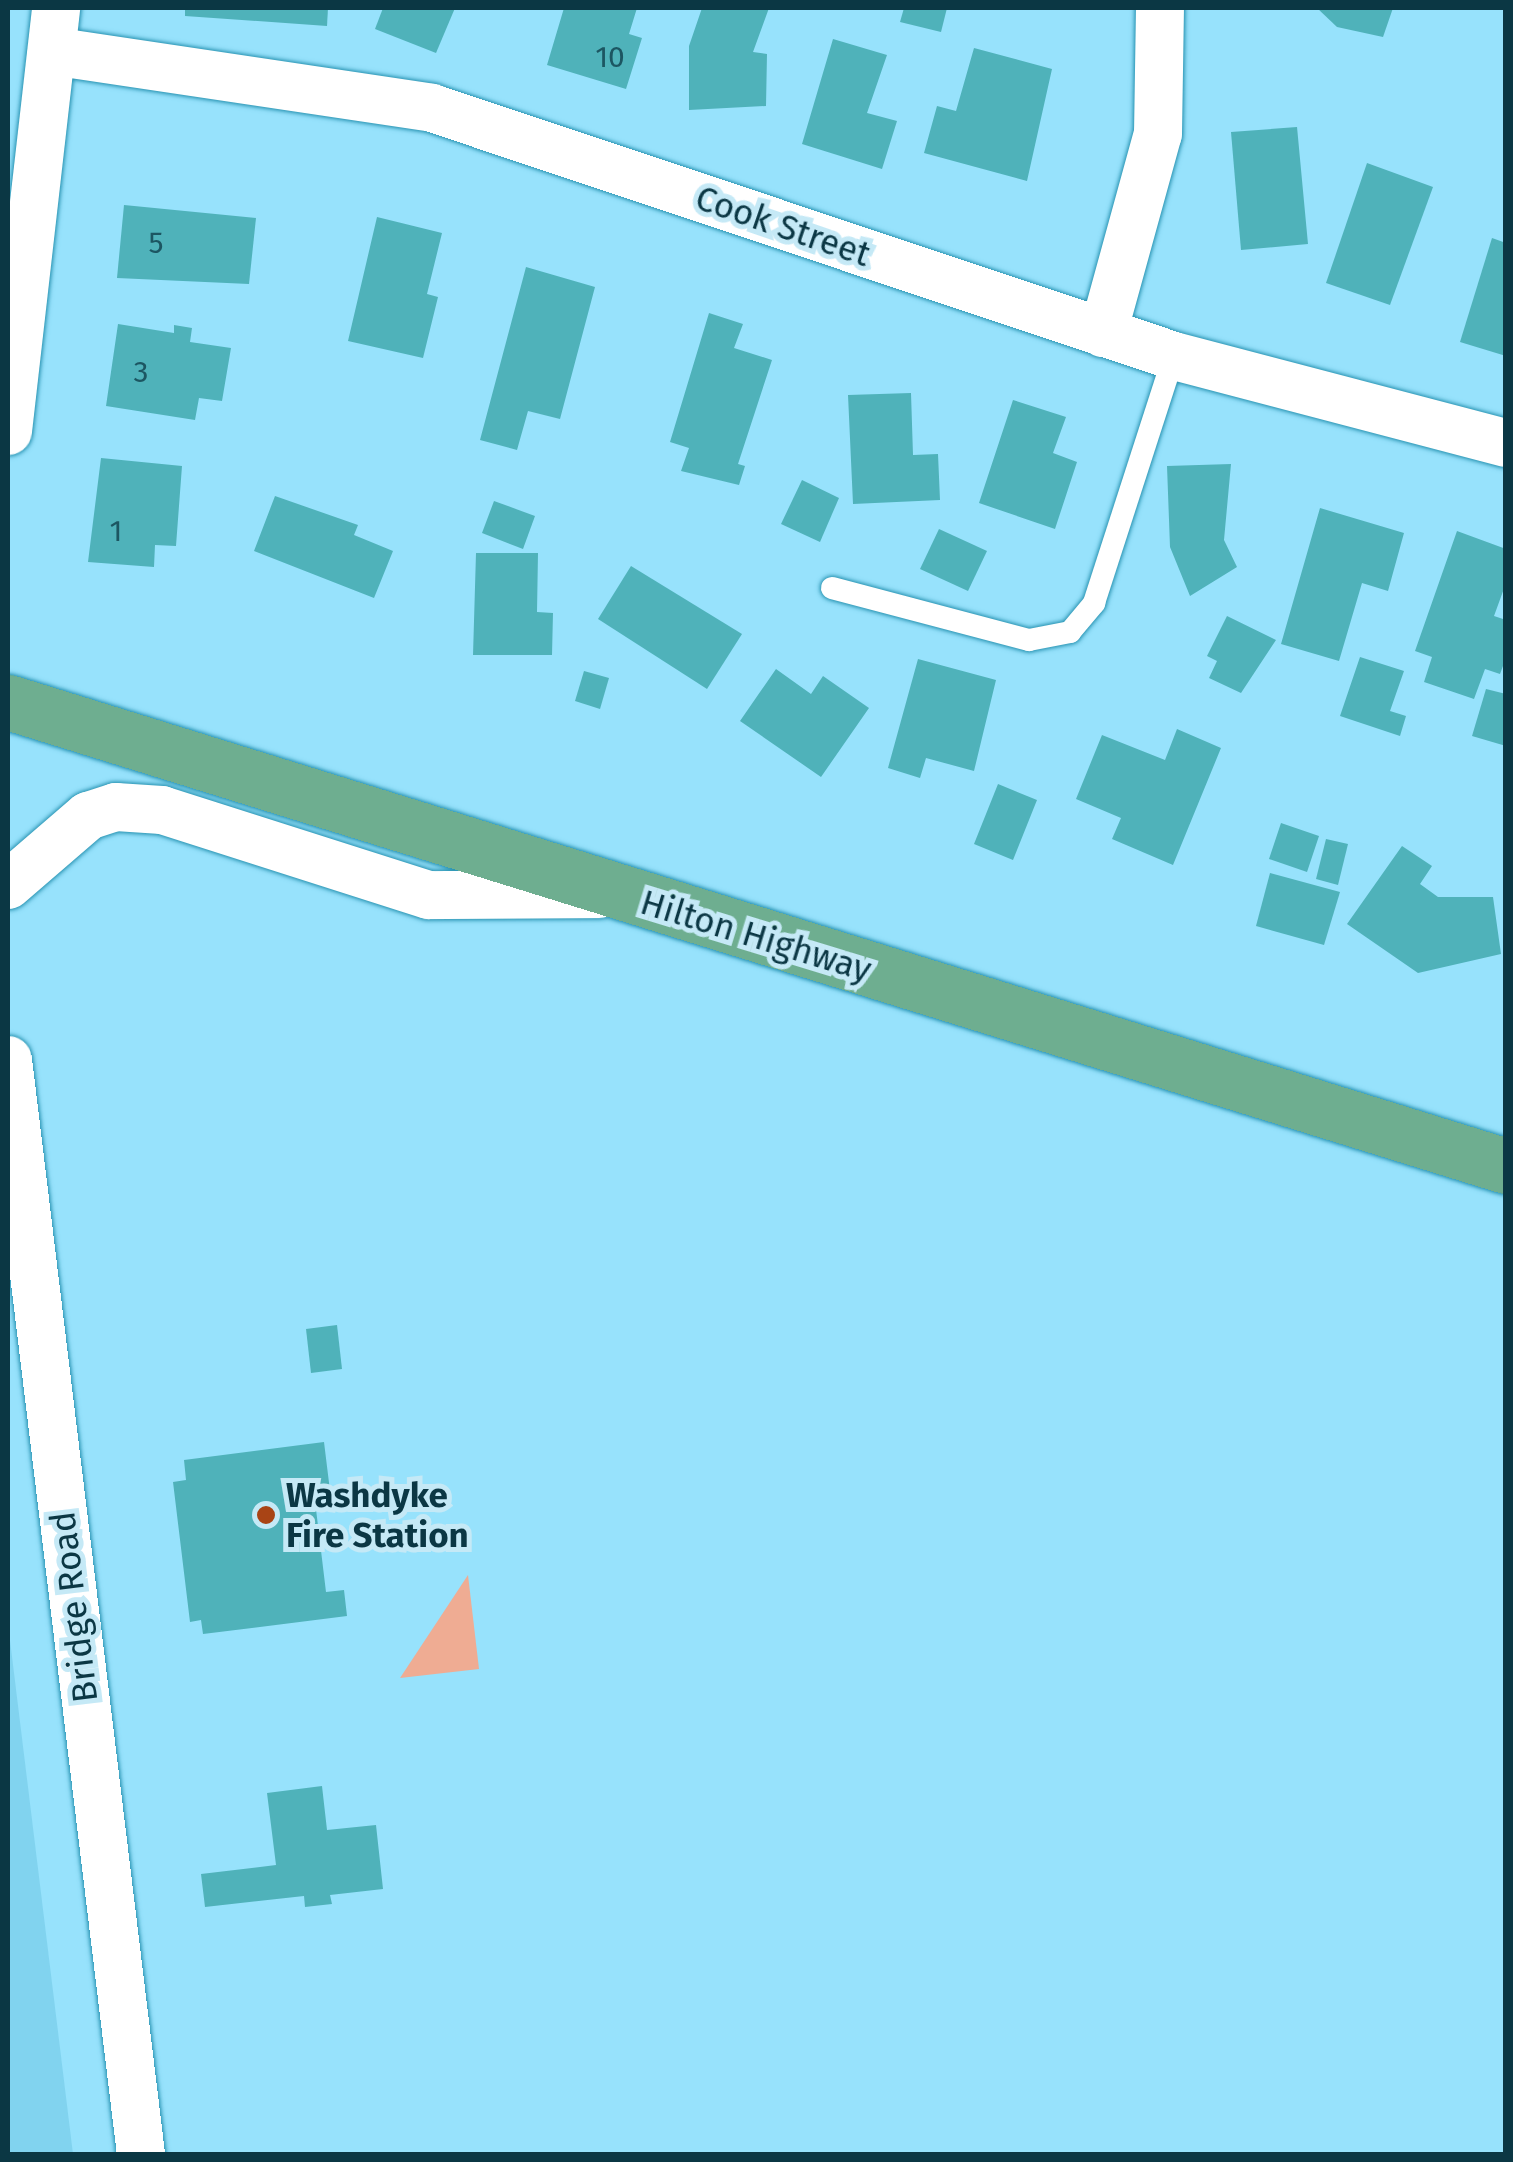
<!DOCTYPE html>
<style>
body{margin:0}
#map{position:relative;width:1513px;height:2162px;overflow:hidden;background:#97e2fc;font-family:"Fira Sans",sans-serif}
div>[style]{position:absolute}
.built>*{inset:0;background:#81d3ef}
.green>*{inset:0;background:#efac93}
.building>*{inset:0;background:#4fb2ba}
.roads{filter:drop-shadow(0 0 2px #2893b2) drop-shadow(0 0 2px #2893b2)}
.service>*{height:22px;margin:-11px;padding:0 11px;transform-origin:11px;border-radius:11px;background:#fff}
.minor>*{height:48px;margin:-24px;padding:0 24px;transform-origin:24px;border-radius:24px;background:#fff}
.trunk>*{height:55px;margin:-27.5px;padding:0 27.5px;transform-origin:27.5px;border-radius:27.5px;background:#6eae90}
.dots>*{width:28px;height:28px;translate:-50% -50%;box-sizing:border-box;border:5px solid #c5e9f6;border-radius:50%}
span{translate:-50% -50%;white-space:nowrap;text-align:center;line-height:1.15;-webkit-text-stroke:10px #c5e9f6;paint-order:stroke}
.number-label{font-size:30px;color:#1c5662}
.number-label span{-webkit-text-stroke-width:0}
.street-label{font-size:35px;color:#0b3744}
.poi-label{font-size:35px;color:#0b3744;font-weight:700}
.left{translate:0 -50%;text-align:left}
.frame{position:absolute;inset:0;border:10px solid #0b3744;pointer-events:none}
</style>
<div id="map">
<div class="built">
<i style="clip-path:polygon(8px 1624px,73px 2154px,8px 2154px)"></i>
</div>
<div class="green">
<i style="clip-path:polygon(468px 1575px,479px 1669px,400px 1678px)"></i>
</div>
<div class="building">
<i style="clip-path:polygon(185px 8px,328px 8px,327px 26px,185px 16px)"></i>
<i style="clip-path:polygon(383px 8px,455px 8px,436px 53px,375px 29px)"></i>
<i style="clip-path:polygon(564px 8px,637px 8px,629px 34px,642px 38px,626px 89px,547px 65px)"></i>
<i style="clip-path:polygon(702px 8px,769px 8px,753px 52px,767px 54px,766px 106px,689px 110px,689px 46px)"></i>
<i style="clip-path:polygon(904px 8px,947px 8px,941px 32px,900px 22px)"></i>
<i style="clip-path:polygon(1317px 8px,1393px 8px,1383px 37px,1337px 27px)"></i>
<i style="clip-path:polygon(833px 39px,887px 55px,867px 113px,897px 121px,882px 169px,802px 144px)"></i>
<i style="clip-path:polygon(974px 48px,1052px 69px,1027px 181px,924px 153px,937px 106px,956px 111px)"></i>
<i style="clip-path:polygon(1297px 127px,1308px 244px,1241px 250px,1231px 132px)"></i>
<i style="clip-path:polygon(1367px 163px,1433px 187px,1390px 305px,1326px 283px)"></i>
<i style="clip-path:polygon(124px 205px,256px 218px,249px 284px,117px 278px)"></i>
<i style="clip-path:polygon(377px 217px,442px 233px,427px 294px,438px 297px,423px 358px,348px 341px)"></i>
<i style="clip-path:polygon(1492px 238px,1506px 243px,1506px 356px,1460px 342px)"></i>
<i style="clip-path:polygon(526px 267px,595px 287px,560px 419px,528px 411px,517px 450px,480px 440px)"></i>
<i style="clip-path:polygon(709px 313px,743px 324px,734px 348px,772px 360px,738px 464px,745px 466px,739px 485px,681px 471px,689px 448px,670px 442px)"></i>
<i style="clip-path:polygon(118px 324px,174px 333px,174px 325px,192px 328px,190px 342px,231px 348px,222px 401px,199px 398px,195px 420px,106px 406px)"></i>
<i style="clip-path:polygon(911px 393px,913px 455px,938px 454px,940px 500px,853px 504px,848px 395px)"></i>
<i style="clip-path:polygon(1013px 400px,1066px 417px,1053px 453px,1077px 462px,1055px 529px,979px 503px)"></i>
<i style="clip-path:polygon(101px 458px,182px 466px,176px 546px,155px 545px,154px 567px,88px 562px)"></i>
<i style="clip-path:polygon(1231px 464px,1224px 540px,1237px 567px,1190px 596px,1170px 547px,1167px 466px)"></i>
<i style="clip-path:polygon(802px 480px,839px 498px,820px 542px,781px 524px)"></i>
<i style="clip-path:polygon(275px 496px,358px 525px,354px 535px,393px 551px,374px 598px,254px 551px)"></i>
<i style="clip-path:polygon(494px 501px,535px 516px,523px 549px,482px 533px)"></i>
<i style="clip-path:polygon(1320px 508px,1404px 533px,1388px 591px,1362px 583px,1339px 661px,1281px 644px)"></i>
<i style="clip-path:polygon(939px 529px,987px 551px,968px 591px,920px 569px)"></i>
<i style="clip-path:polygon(1457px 531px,1506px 549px,1506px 583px,1494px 616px,1506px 620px,1506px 658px,1500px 674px,1485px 669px,1474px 699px,1424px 682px,1432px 657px,1415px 651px)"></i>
<i style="clip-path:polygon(476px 553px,538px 553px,537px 612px,553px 613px,552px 655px,473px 655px)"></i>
<i style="clip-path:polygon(631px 566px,742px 634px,707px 689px,598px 619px)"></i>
<i style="clip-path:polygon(1227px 616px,1276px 640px,1241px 693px,1209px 678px,1217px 661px,1207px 656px)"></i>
<i style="clip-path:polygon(1360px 657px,1404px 671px,1390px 711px,1406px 716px,1400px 736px,1340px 716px)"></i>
<i style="clip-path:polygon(918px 659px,996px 680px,974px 771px,926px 758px,920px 778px,888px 768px)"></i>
<i style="clip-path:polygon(776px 669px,811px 694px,823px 676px,869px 708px,821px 777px,740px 721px)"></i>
<i style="clip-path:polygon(584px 671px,609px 678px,600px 709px,575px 701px)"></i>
<i style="clip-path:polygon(1486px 689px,1506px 694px,1506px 746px,1472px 736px)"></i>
<i style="clip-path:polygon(1177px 729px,1221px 748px,1173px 865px,1112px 839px,1121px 818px,1076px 799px,1102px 735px,1165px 760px)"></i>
<i style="clip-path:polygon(998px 784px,1037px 800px,1013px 860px,974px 844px)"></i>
<i style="clip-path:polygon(1281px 823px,1319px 836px,1307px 872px,1269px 859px)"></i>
<i style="clip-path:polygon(1326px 839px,1348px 844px,1338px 885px,1316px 879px)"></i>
<i style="clip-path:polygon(1402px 846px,1432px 866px,1420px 884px,1438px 897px,1493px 897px,1501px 954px,1418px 973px,1347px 924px)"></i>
<i style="clip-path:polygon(1270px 873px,1340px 892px,1324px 945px,1256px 926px)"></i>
<i style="clip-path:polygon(337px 1325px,342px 1369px,311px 1373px,306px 1329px)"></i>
<i style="clip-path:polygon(324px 1442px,331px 1499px,315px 1501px,326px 1592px,344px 1590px,347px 1616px,203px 1634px,201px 1620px,190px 1622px,173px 1482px,186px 1480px,184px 1460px)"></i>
<i style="clip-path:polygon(322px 1786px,327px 1830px,376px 1825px,383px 1889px,330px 1895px,332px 1904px,305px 1907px,304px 1896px,205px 1907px,201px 1874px,276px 1865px,267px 1793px)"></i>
</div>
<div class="roads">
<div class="service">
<i style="left:832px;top:588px;width:204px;rotate:14.8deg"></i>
<i style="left:1029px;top:640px;width:42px;rotate:-11deg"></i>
<i style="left:1070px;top:632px;width:38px;rotate:-50deg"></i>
<i style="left:1094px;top:603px;width:260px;rotate:-72.1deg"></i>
</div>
<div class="minor">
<i style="left:52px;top:51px;width:384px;rotate:8.5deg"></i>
<i style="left:432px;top:108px;width:782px;rotate:18.48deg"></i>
<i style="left:1174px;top:356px;width:343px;rotate:14.7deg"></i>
<i style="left:1103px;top:333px;width:206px;rotate:-74.6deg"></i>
<i style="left:1158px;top:134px;width:126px;rotate:-89.1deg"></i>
<i style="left:8px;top:431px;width:426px;rotate:-83.5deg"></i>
<i style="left:8px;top:885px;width:106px;rotate:-40.8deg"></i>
<i style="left:88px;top:816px;width:29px;rotate:-18deg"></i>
<i style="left:116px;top:807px;width:46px;rotate:3.7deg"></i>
<i style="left:162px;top:810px;width:280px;rotate:17.7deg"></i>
<i style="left:429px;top:895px;width:170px;rotate:-0.3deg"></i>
<i style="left:8px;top:1060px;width:1102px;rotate:83.07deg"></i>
</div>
<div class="trunk">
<i style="left:8px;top:702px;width:1568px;rotate:17.21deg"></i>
</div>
</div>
<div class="dots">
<i style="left:266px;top:1515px;background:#a94415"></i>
</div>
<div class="number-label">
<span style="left:610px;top:57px">10</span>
<span style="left:156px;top:243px">5</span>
<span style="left:141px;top:372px">3</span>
<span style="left:116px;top:531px">1</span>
</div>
<div class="street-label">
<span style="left:783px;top:226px;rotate:19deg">Cook Street</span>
<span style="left:756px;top:936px;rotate:17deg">Hilton Highway</span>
<span style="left:74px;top:1607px;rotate:-97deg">Bridge Road</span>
</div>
<div class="poi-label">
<span class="left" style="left:286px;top:1515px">Washdyke<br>Fire Station</span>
</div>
<div class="frame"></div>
</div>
